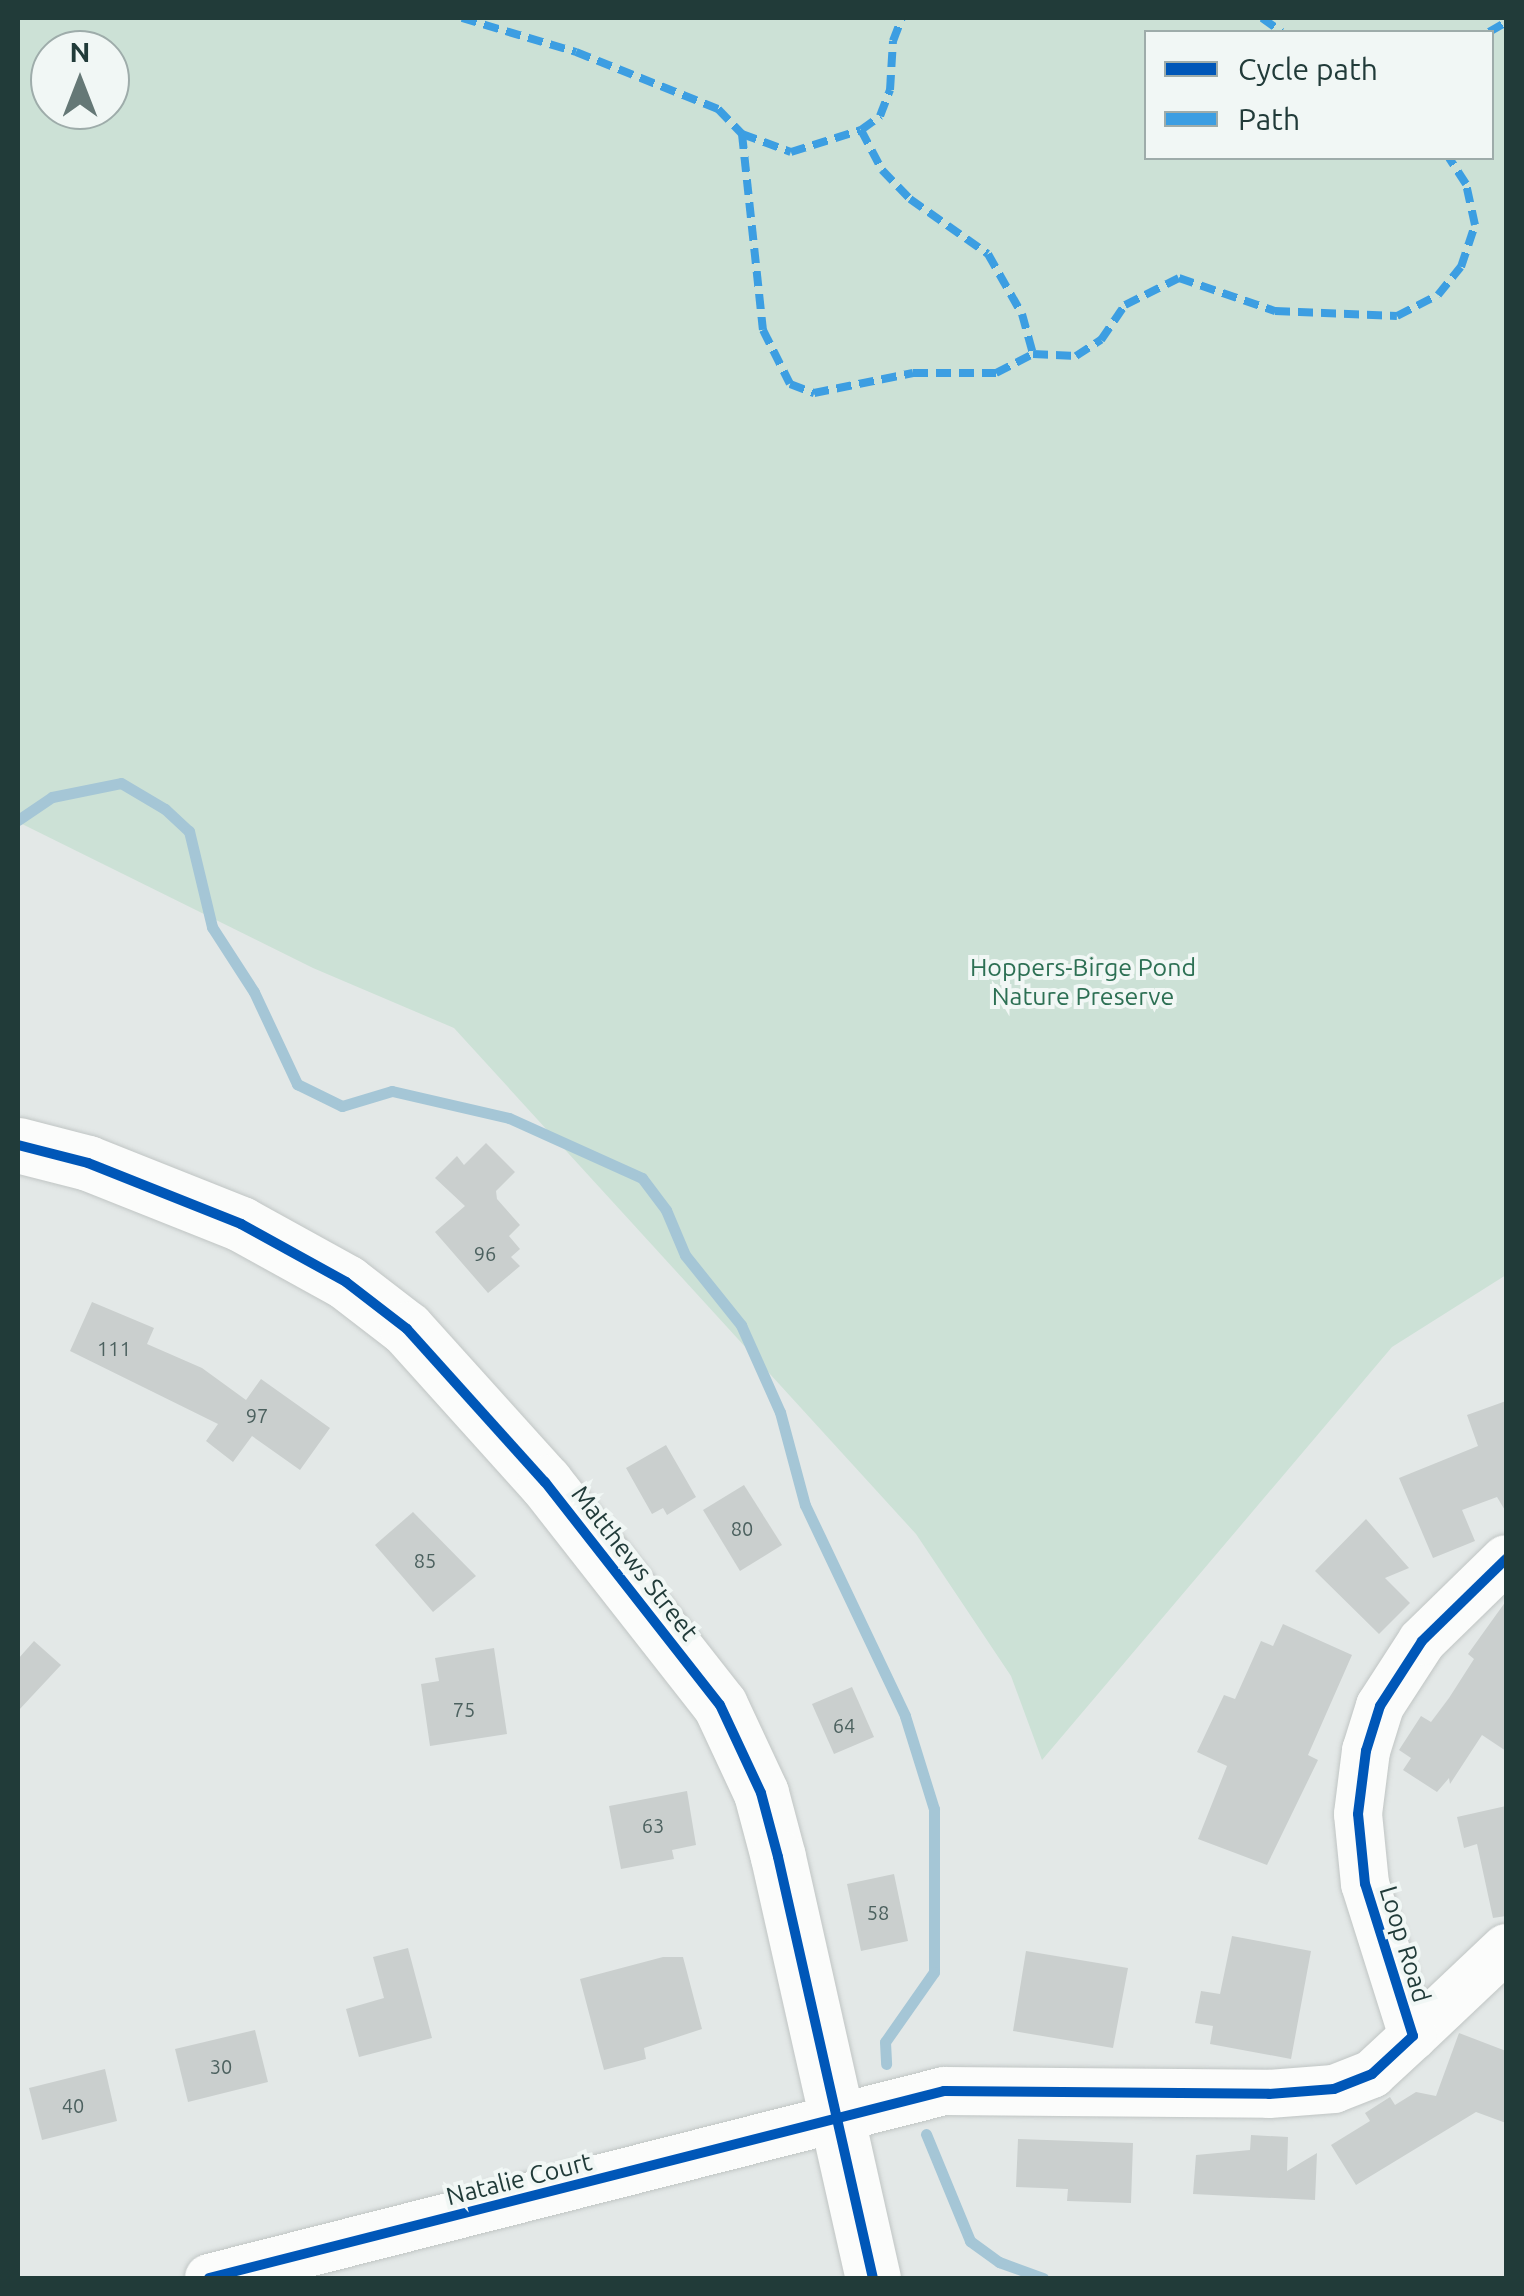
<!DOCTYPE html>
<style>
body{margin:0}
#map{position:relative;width:1524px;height:2296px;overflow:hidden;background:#e3e8e7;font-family:Ubuntu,sans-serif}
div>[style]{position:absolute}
.green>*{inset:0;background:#cce1d6}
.stream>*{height:11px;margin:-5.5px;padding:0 5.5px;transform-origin:5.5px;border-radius:5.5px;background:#a5c6d6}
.building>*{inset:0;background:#cacfce}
.roads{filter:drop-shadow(0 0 2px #c0c5c4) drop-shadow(0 0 2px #c0c5c4)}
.street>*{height:48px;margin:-24px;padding:0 24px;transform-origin:24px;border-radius:24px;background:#fbfcfb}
.secondary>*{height:55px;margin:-27.5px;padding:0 27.5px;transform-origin:27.5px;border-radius:27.5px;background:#fbfcfb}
.quiet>*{height:8px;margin-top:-4px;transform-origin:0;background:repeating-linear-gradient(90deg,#3c9ee2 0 15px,transparent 0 23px)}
.cycleway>*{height:10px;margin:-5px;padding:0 5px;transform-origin:5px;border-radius:5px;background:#0057b8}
span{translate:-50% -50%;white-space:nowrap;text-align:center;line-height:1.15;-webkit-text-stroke:8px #f1f7f5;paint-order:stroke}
.number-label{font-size:20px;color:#4c615f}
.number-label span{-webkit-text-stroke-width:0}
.park-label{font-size:25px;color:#2d7054}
.street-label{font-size:25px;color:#213b39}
.frame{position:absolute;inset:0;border:20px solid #213b39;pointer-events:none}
.legend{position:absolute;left:1144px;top:30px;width:350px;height:130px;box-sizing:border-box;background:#f1f7f5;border:2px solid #9eacaa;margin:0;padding:12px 18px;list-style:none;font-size:30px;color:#213b39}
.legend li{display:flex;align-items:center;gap:20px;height:50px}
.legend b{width:50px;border:2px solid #9eacaa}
.north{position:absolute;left:30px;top:30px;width:100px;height:100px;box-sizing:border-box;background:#f1f7f5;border:2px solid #9eacaa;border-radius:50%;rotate:0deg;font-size:28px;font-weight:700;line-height:40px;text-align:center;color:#213b39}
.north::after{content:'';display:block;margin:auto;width:35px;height:45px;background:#657876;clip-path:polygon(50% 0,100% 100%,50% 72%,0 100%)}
</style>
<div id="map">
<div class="green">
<i style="clip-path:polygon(evenodd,18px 18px,1506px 18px,1506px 1275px,1392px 1347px,1042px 1760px,1011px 1676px,916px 1534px,454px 1028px,313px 968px,18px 822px,18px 18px,1146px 32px,1492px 32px,1492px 158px,1146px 158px,1146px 32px,18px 18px,50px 50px,110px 50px,110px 110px,50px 110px,50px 50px)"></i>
</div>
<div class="stream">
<i style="left:18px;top:820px;width:41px;rotate:-34.1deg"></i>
<i style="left:52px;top:797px;width:70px;rotate:-11.5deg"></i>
<i style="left:121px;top:783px;width:51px;rotate:30.6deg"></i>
<i style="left:165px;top:809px;width:33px;rotate:43deg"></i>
<i style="left:189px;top:831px;width:99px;rotate:76.5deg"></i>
<i style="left:212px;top:927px;width:77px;rotate:57.1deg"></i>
<i style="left:254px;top:992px;width:102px;rotate:64.9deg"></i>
<i style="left:297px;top:1084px;width:50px;rotate:26.1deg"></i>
<i style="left:342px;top:1106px;width:52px;rotate:-16.7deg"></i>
<i style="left:392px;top:1091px;width:120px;rotate:13deg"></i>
<i style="left:509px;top:1118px;width:146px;rotate:24.3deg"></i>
<i style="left:642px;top:1178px;width:40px;rotate:53deg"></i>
<i style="left:666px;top:1210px;width:49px;rotate:67.1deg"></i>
<i style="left:685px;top:1255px;width:90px;rotate:51.3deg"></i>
<i style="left:741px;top:1325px;width:95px;rotate:65.9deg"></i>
<i style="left:780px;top:1412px;width:96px;rotate:75deg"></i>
<i style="left:805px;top:1505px;width:233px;rotate:64.6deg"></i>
<i style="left:905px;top:1716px;width:97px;rotate:72.7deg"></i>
<i style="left:934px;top:1809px;width:163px;rotate:90deg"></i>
<i style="left:934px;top:1972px;width:85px;rotate:125deg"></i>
<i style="left:885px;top:2042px;width:22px;rotate:87deg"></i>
<i style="left:926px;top:2134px;width:116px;rotate:67.6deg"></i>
<i style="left:970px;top:2241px;width:36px;rotate:36deg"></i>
<i style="left:999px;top:2262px;width:47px;rotate:20deg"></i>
</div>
<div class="building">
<i style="clip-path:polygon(486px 1143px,515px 1172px,496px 1191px,497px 1199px,520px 1225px,509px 1236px,520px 1249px,511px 1257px,520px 1266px,488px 1293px,435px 1232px,465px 1206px,435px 1178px,457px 1156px,464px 1165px)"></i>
<i style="clip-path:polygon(92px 1302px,154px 1328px,147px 1344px,202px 1368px,246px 1400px,261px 1379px,330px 1428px,300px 1470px,252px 1436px,233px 1462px,206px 1441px,218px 1424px,70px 1351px)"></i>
<i style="clip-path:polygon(1506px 1401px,1506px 1512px,1497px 1497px,1462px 1510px,1475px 1541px,1433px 1558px,1399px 1478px,1478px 1446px,1467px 1415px)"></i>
<i style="clip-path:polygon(666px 1445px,696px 1497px,667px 1515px,663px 1508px,652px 1514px,626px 1468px)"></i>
<i style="clip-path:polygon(744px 1485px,782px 1545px,740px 1571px,703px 1510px)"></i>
<i style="clip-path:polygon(413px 1512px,476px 1576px,433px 1612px,375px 1545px)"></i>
<i style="clip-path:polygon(1366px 1519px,1409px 1568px,1385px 1578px,1410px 1603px,1379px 1634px,1315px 1571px)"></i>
<i style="clip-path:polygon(1506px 1601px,1506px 1751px,1482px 1735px,1450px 1784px,1449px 1778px,1437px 1792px,1403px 1770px,1411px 1758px,1399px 1750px,1421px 1716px,1431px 1722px,1449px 1698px,1474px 1659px,1468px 1654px)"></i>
<i style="clip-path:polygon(1283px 1624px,1352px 1655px,1308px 1755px,1318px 1760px,1267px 1865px,1198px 1839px,1227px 1766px,1197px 1752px,1224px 1695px,1235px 1699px,1261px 1641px,1273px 1646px)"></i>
<i style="clip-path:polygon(34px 1641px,61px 1665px,18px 1711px,18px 1659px)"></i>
<i style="clip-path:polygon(494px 1648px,507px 1734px,430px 1746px,421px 1684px,439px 1681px,435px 1658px)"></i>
<i style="clip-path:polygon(852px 1687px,874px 1737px,834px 1754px,812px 1704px)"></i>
<i style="clip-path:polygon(687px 1791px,696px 1845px,672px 1850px,674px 1859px,621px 1869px,609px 1806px)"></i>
<i style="clip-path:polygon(1506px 1806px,1506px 1916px,1493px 1918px,1477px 1844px,1464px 1848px,1457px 1817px)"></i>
<i style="clip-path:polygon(894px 1874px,908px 1941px,861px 1951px,847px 1884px)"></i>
<i style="clip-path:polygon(1232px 1936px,1311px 1951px,1291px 2059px,1210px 2044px,1213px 2026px,1195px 2023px,1201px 1991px,1220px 1994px)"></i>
<i style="clip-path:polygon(408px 1948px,432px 2038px,359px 2057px,346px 2009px,384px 1998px,373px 1957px)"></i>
<i style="clip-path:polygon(1026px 1951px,1128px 1968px,1113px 2048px,1013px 2031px)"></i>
<i style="clip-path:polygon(663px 1957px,683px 1957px,702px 2029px,644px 2048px,646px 2059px,604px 2070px,580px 1979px)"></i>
<i style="clip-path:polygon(255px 2030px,268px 2082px,188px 2102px,175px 2049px)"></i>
<i style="clip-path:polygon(1459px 2033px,1506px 2051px,1506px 2123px,1476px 2112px,1356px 2185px,1331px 2145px,1370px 2121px,1365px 2113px,1390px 2097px,1395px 2105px,1416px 2092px,1436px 2096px)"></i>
<i style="clip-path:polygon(105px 2069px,117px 2121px,42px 2140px,29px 2088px)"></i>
<i style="clip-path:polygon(1251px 2135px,1288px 2137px,1287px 2171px,1317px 2153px,1315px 2200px,1193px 2194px,1196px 2155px,1250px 2150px)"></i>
<i style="clip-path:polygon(1018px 2139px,1133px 2143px,1131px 2203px,1067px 2201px,1068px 2189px,1016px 2187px)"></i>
</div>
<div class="roads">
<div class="street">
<i style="left:1413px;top:2036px;width:128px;rotate:-43.4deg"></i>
<i style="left:209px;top:2278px;width:758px;rotate:-14.27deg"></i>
<i style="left:944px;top:2091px;width:325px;rotate:0.5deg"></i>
<i style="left:1269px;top:2094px;width:65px;rotate:-4.4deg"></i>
<i style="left:1334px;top:2089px;width:41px;rotate:-21.5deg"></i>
<i style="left:1372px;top:2074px;width:56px;rotate:-42.8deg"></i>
<i style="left:1413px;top:2036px;width:159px;rotate:-107.5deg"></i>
<i style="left:1365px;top:1884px;width:70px;rotate:-95.7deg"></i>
<i style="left:1358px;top:1814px;width:64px;rotate:-82.8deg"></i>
<i style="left:1366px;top:1751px;width:47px;rotate:-72.7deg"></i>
<i style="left:1380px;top:1706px;width:77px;rotate:-57.1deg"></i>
<i style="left:1422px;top:1641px;width:117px;rotate:-44.3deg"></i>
</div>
<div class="secondary">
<i style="left:18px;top:1145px;width:72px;rotate:14.4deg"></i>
<i style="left:88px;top:1163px;width:165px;rotate:21.7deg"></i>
<i style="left:241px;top:1224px;width:120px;rotate:28.9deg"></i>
<i style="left:346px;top:1282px;width:77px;rotate:37.6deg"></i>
<i style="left:407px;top:1329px;width:206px;rotate:48deg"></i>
<i style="left:545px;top:1482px;width:283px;rotate:51.9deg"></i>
<i style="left:720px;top:1705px;width:97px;rotate:65deg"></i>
<i style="left:761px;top:1793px;width:66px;rotate:75.1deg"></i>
<i style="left:778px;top:1857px;width:432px;rotate:77.3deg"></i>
</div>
</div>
<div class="quiet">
<i style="left:462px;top:18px;width:119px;rotate:16.6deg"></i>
<i style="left:576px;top:52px;width:153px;rotate:21.9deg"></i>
<i style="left:718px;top:109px;width:35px;rotate:46deg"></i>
<i style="left:742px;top:134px;width:52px;rotate:20.2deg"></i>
<i style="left:791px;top:152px;width:73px;rotate:-17.4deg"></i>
<i style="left:861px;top:130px;width:45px;rotate:62.3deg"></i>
<i style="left:882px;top:170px;width:40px;rotate:46deg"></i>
<i style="left:910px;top:199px;width:95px;rotate:35.2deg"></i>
<i style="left:988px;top:254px;width:69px;rotate:60.5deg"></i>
<i style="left:1022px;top:314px;width:41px;rotate:74.6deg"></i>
<i style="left:1262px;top:18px;width:24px;rotate:35deg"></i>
<i style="left:1489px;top:32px;width:20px;rotate:-30deg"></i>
<i style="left:861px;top:130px;width:24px;rotate:-36deg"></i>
<i style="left:880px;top:116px;width:28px;rotate:-69deg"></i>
<i style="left:890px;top:90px;width:49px;rotate:-86.5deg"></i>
<i style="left:893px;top:41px;width:25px;rotate:-69deg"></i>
<i style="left:742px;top:134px;width:197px;rotate:83.9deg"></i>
<i style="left:763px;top:330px;width:60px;rotate:63.4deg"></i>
<i style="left:790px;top:384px;width:26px;rotate:21deg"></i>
<i style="left:814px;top:393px;width:101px;rotate:-11.4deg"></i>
<i style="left:913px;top:373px;width:83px"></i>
<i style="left:996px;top:373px;width:42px;rotate:-27.2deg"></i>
<i style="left:1033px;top:354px;width:43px;rotate:2.7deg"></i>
<i style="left:1076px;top:356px;width:30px;rotate:-33deg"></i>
<i style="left:1101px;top:340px;width:42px;rotate:-55.6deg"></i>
<i style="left:1125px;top:305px;width:60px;rotate:-26.6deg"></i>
<i style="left:1179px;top:278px;width:102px;rotate:19deg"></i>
<i style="left:1275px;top:311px;width:122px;rotate:2.3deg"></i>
<i style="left:1397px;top:316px;width:46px;rotate:-27.1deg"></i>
<i style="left:1438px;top:295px;width:36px;rotate:-51deg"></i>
<i style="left:1461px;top:267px;width:44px;rotate:-71.6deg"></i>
<i style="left:1475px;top:225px;width:42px;rotate:-102.4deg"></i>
<i style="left:1466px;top:184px;width:31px;rotate:-123deg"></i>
</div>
<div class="cycleway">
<i style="left:18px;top:1145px;width:72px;rotate:14.4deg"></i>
<i style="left:88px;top:1163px;width:165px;rotate:21.7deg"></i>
<i style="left:241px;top:1224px;width:120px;rotate:28.9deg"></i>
<i style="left:346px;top:1282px;width:77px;rotate:37.6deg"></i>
<i style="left:407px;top:1329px;width:206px;rotate:48deg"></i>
<i style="left:545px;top:1482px;width:283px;rotate:51.9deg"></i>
<i style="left:720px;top:1705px;width:97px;rotate:65deg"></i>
<i style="left:761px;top:1793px;width:66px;rotate:75.1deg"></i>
<i style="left:778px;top:1857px;width:432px;rotate:77.3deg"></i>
<i style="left:209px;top:2278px;width:758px;rotate:-14.27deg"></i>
<i style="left:944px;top:2091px;width:325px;rotate:0.5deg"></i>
<i style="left:1269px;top:2094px;width:65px;rotate:-4.4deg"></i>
<i style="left:1334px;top:2089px;width:41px;rotate:-21.5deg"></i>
<i style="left:1372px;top:2074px;width:56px;rotate:-42.8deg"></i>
<i style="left:1413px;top:2036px;width:159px;rotate:-107.5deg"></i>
<i style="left:1365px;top:1884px;width:70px;rotate:-95.7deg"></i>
<i style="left:1358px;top:1814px;width:64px;rotate:-82.8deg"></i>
<i style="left:1366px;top:1751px;width:47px;rotate:-72.7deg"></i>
<i style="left:1380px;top:1706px;width:77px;rotate:-57.1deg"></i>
<i style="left:1422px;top:1641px;width:117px;rotate:-44.3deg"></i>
</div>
<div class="number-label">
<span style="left:485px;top:1253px">96</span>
<span style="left:114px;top:1348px">111</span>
<span style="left:257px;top:1415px">97</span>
<span style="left:742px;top:1528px">80</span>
<span style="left:425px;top:1560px">85</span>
<span style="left:464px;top:1709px">75</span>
<span style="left:844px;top:1725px">64</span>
<span style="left:653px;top:1825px">63</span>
<span style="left:878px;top:1912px">58</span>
<span style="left:221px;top:2066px">30</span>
<span style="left:73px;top:2105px">40</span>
</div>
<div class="park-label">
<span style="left:1083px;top:982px">Hoppers-Birge Pond<br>Nature Preserve</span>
</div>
<div class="street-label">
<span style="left:635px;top:1563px;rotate:52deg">Matthews Street</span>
<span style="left:1405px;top:1944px;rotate:73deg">Loop Road</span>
<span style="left:519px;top:2179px;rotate:-14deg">Natalie Court</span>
</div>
<div class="frame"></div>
<ul class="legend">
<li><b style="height:12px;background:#0057b8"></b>Cycle path</li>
<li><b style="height:12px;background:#3c9ee2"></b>Path</li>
</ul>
<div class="north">N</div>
</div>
